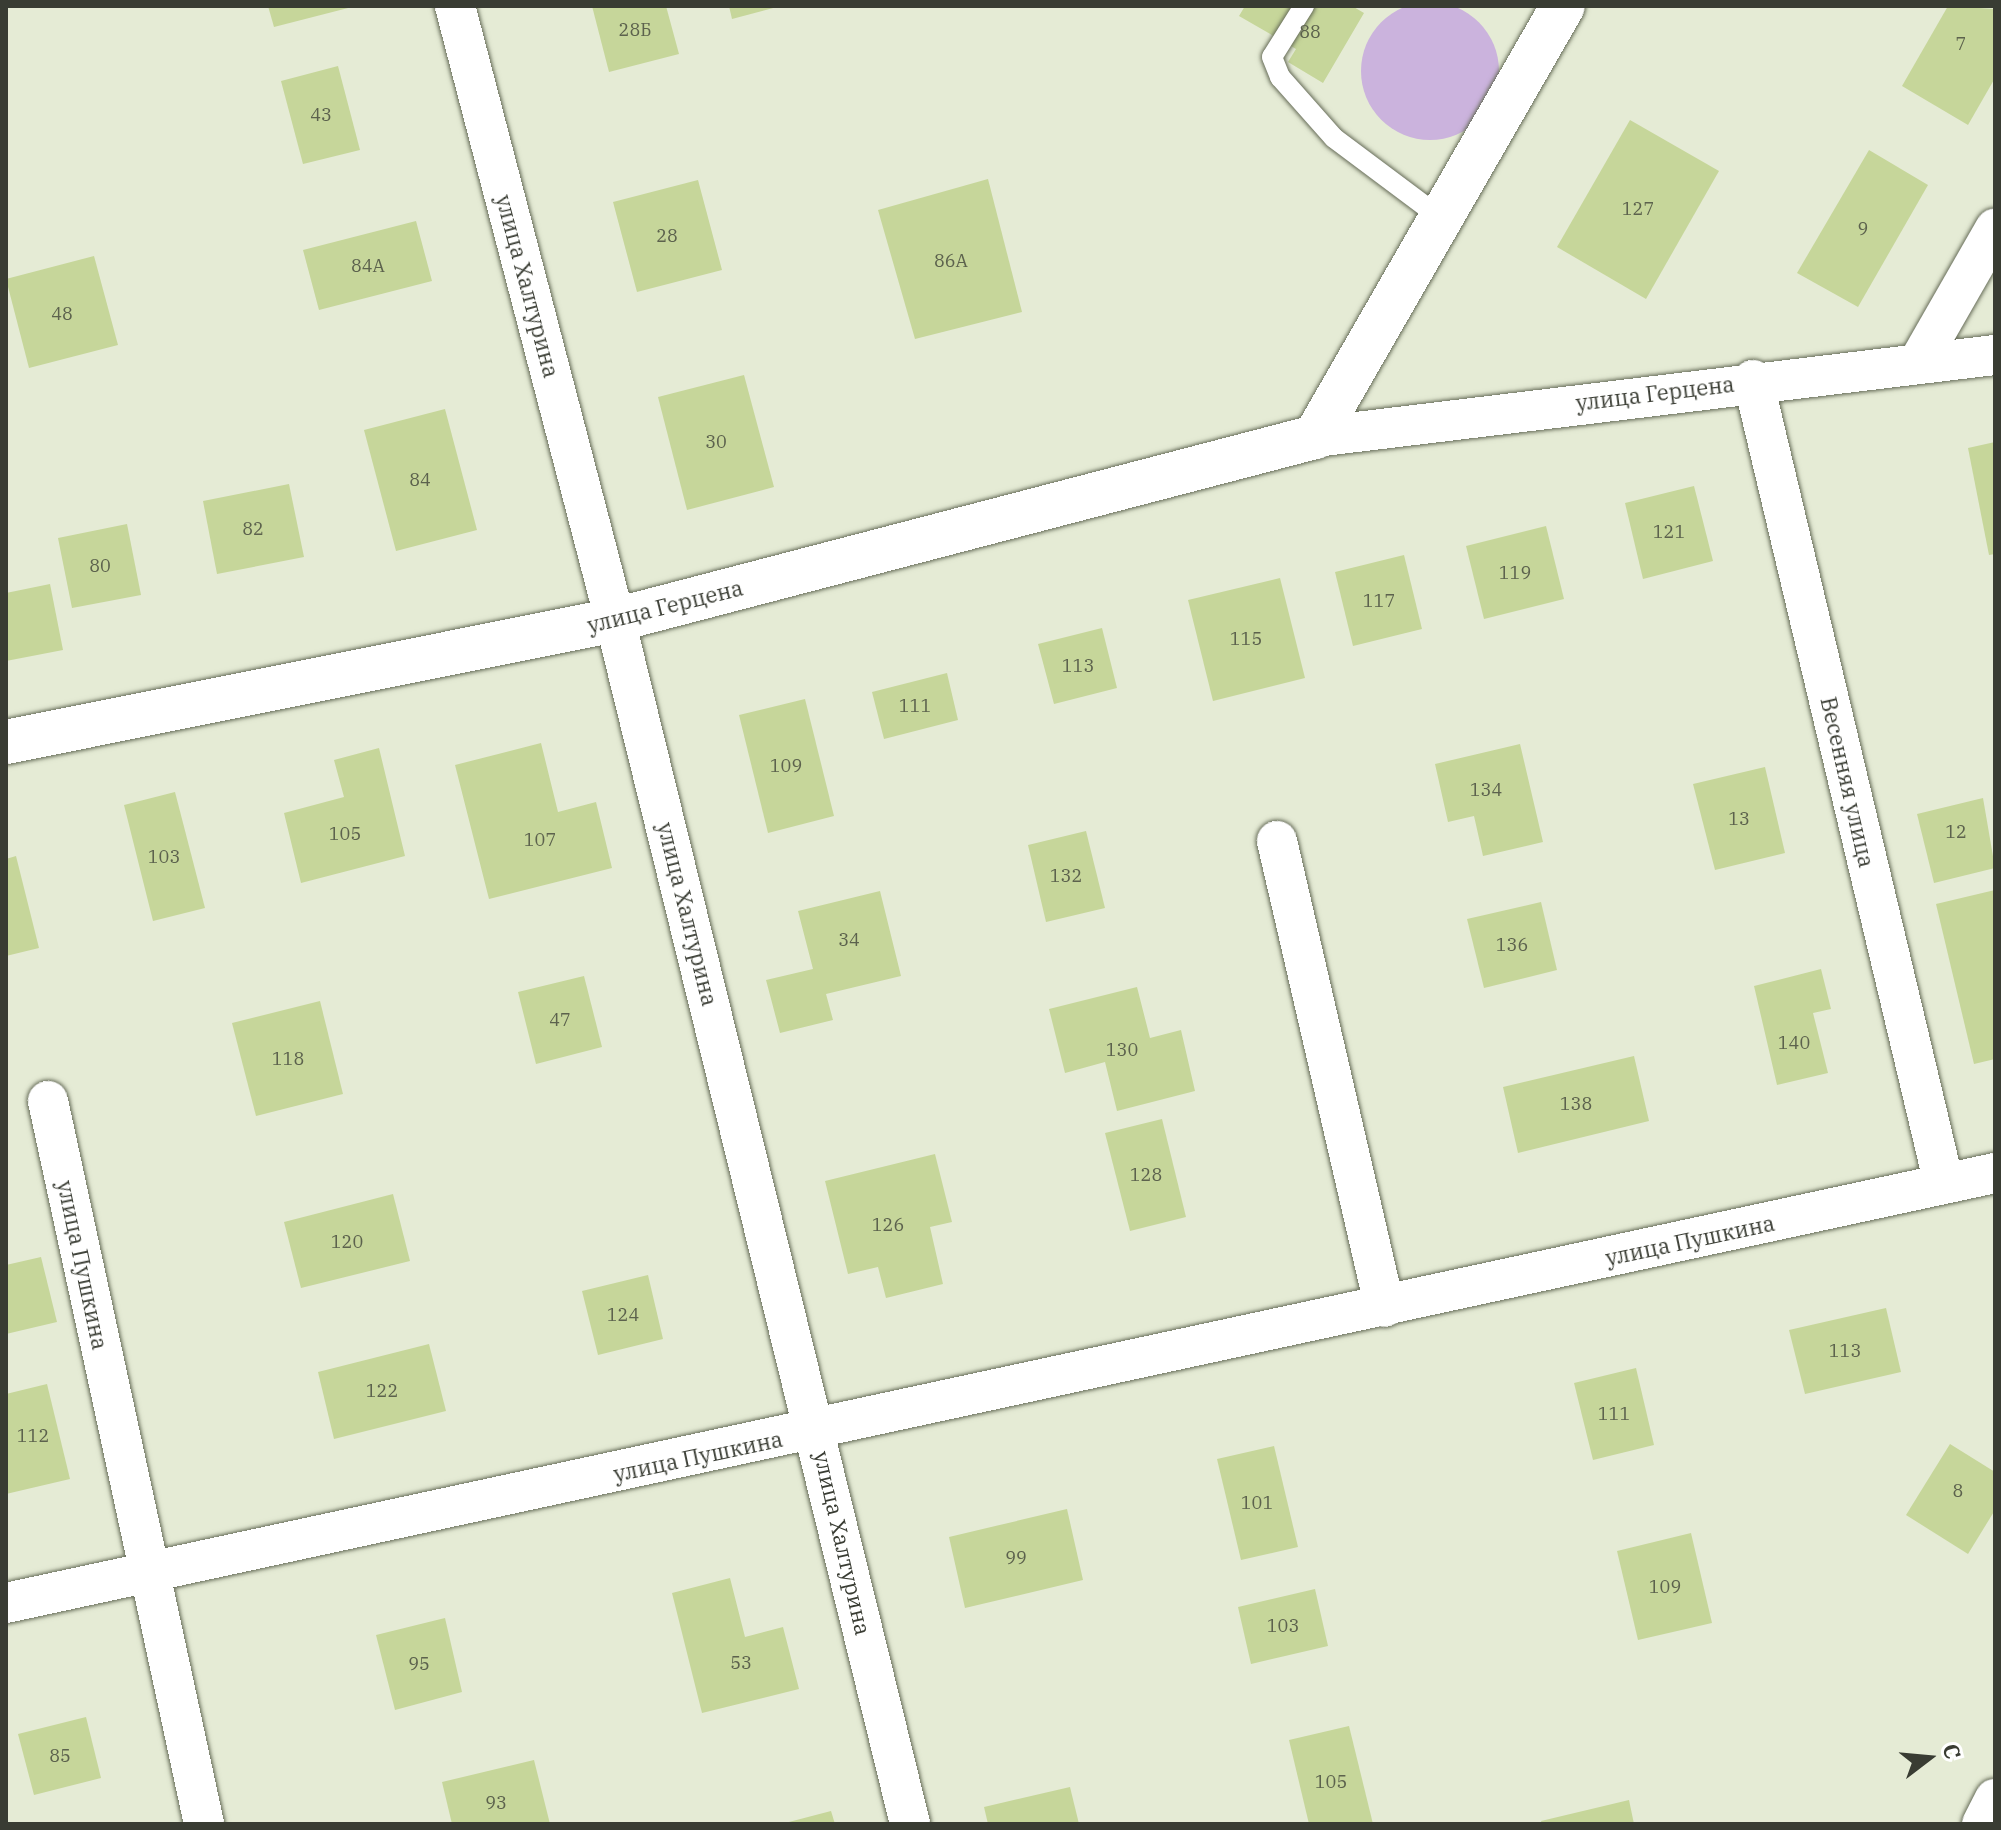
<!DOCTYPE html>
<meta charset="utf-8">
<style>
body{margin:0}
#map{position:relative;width:2001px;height:1830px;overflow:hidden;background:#e5ebd5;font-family:"IBM Plex Serif",serif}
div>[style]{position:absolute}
.green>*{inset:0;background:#cbb3dd}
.round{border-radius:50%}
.building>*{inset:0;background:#c6d69a}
.roads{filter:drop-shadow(0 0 2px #666c58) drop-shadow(0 0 2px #666c58)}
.lane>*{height:20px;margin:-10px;padding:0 10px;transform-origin:10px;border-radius:10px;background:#fff}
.street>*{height:40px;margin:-20px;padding:0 20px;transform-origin:20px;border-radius:20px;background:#fff}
.secondary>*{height:44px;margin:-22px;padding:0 22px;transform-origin:22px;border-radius:22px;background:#fff}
span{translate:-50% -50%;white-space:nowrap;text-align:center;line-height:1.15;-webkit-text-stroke:6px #fff;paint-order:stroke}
.number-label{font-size:18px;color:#5c624d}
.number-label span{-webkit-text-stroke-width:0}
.street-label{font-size:22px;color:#393c33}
.frame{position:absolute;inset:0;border:8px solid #393c33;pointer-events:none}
.north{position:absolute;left:1889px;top:1718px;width:80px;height:80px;-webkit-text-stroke:6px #fff;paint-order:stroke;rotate:74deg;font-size:22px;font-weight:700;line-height:32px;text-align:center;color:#393c33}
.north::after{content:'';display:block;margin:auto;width:28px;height:36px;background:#393c33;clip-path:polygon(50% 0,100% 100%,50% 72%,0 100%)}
</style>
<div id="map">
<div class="green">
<i class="round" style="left:1361px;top:2px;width:138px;height:138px"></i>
</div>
<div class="building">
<i style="clip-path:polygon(268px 6px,352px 6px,352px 7px,274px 27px)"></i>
<i style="clip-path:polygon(592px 6px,666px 6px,679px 54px,609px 72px)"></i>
<i style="clip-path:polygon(729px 6px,777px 6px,777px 7px,732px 19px)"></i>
<i style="clip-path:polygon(1245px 6px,1352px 6px,1364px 13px,1323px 83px,1288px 62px,1296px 49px,1239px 16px)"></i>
<i style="clip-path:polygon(1948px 6px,1995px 9px,1995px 78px,1968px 125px,1902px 86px)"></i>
<i style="clip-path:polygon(338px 66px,360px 150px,303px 164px,281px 81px)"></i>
<i style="clip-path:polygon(1630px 120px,1719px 171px,1646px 299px,1557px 247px)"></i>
<i style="clip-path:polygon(1869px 150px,1928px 185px,1858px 307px,1797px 273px)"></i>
<i style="clip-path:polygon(988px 179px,1022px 312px,915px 339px,878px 210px)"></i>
<i style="clip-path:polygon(698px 180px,722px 270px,637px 292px,613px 202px)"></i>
<i style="clip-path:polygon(416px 221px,432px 281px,319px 310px,303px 250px)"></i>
<i style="clip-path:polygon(94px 256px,118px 345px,29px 368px,6px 279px)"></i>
<i style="clip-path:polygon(744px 375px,774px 487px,687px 510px,658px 397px)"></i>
<i style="clip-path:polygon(445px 409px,477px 530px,396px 551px,364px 430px)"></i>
<i style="clip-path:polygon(1995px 442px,1995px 554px,1989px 555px,1968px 448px)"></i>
<i style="clip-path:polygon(289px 484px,304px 557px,217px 574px,203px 501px)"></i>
<i style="clip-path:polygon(1694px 486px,1713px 561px,1643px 579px,1625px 503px)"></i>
<i style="clip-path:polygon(127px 524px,141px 595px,72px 608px,58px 538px)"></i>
<i style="clip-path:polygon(1546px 526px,1564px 599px,1484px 619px,1466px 546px)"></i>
<i style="clip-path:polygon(1404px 555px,1422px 629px,1353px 646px,1335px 572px)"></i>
<i style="clip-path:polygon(1280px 578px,1305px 678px,1213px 701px,1188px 600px)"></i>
<i style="clip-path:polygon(50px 584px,63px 650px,6px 661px,6px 593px)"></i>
<i style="clip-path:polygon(1102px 628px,1117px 688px,1054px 704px,1038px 644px)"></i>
<i style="clip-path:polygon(947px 673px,958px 720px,884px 739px,872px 692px)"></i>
<i style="clip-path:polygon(805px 699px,834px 816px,768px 833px,739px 715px)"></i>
<i style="clip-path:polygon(541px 743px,558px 812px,596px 802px,612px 868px,489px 899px,455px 765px)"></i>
<i style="clip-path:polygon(1520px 744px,1543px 842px,1483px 856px,1474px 816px,1448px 822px,1435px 764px)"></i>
<i style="clip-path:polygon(379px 748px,405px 856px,301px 883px,284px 813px,344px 797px,334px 760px)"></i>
<i style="clip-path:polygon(1765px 767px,1785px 853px,1715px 870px,1693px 784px)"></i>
<i style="clip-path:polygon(175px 792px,205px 908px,153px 921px,124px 805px)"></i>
<i style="clip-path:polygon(1983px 798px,1995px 868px,1934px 883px,1917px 814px)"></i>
<i style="clip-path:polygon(1086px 831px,1105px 908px,1046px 922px,1028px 845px)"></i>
<i style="clip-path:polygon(16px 856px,39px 948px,6px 956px,6px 859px)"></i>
<i style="clip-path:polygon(1995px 890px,1995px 1059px,1974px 1064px,1936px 904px)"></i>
<i style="clip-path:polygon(880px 891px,901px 976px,826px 994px,833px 1020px,780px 1033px,766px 980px,813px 969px,798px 911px)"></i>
<i style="clip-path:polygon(1541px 902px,1557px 970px,1484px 988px,1467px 919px)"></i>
<i style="clip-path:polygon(1821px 969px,1831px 1009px,1813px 1013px,1828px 1073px,1777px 1085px,1754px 986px)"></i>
<i style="clip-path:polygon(584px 976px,602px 1047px,536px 1064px,518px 992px)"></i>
<i style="clip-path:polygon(1137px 987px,1150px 1038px,1181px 1030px,1195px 1091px,1117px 1111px,1105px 1062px,1065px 1073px,1049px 1009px)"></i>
<i style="clip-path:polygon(320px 1001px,343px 1094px,256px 1116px,232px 1023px)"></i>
<i style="clip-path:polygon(1634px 1056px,1649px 1121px,1518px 1153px,1503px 1087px)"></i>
<i style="clip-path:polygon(1162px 1119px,1186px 1217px,1130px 1231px,1105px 1133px)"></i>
<i style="clip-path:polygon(935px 1154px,952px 1222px,930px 1227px,943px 1284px,886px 1298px,878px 1267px,848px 1274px,825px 1181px)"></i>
<i style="clip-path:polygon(393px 1194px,410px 1261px,301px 1288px,284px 1222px)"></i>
<i style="clip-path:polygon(41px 1257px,57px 1322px,6px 1334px,6px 1265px)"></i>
<i style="clip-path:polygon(648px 1275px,663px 1339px,598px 1355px,582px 1291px)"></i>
<i style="clip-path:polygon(1886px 1308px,1901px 1372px,1805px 1394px,1789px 1330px)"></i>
<i style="clip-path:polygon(429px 1344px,446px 1411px,334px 1439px,318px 1372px)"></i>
<i style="clip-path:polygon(1636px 1368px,1654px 1445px,1593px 1460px,1574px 1383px)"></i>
<i style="clip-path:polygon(47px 1384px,70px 1479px,6px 1494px,6px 1394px)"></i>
<i style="clip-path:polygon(1950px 1444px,1995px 1472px,1995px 1510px,1968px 1554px,1906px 1515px)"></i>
<i style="clip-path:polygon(1274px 1446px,1298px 1547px,1241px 1560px,1217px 1459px)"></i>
<i style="clip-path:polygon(1067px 1509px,1083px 1580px,965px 1608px,949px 1537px)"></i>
<i style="clip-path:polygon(1691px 1533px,1712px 1623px,1638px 1640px,1617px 1551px)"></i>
<i style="clip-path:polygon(730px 1578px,745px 1637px,783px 1627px,799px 1689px,702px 1713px,672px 1593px)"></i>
<i style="clip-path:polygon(1315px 1589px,1328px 1646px,1251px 1664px,1238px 1607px)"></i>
<i style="clip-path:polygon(445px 1618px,462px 1692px,395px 1710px,376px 1635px)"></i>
<i style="clip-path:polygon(86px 1717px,101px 1778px,34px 1795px,18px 1734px)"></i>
<i style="clip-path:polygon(1349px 1726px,1373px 1824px,1309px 1824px,1289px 1740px)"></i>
<i style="clip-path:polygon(534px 1760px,550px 1824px,452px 1824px,442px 1782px)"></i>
<i style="clip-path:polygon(1070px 1787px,1079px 1824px,988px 1824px,984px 1807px)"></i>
<i style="clip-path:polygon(1629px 1800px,1634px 1824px,1542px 1824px,1541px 1821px)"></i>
<i style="clip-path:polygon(831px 1811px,835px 1824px,785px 1824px,785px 1823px)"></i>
</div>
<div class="roads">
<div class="lane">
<i style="left:1304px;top:6px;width:60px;rotate:122.1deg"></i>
<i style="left:1272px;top:57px;width:22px;rotate:68deg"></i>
<i style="left:1280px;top:77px;width:81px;rotate:48.5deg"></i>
<i style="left:1334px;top:138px;width:134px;rotate:36.8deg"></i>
</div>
<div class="street">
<i style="left:455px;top:6px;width:635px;rotate:75.39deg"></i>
<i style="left:615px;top:620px;width:1240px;rotate:76.23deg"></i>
<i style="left:1921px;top:358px;width:149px;rotate:-60.2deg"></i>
<i style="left:1753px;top:380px;width:826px;rotate:76.64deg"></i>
<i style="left:1315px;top:437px;width:685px;rotate:-6.88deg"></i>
<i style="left:1277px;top:841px;width:478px;rotate:77deg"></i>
<i style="left:48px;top:1101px;width:740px;rotate:77.82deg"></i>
<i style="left:6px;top:1603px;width:2035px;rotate:-12.2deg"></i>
<i style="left:1982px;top:1824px;width:28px;rotate:-63deg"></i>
</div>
<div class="secondary">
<i style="left:6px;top:742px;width:621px;rotate:-11.33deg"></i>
<i style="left:615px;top:620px;width:724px;rotate:-14.65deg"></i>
<i style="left:1315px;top:437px;width:497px;rotate:-60.1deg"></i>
</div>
</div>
<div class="number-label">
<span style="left:635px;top:30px">28Б</span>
<span style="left:1310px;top:32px">88</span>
<span style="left:1961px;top:44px">7</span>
<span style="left:321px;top:115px">43</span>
<span style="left:1638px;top:209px">127</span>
<span style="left:1863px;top:229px">9</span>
<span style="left:667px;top:236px">28</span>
<span style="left:951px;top:261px">86А</span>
<span style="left:368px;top:266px">84А</span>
<span style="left:62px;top:314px">48</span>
<span style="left:716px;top:442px">30</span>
<span style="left:420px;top:480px">84</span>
<span style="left:253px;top:529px">82</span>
<span style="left:1669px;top:532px">121</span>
<span style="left:100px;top:566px">80</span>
<span style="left:1515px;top:573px">119</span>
<span style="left:1379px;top:601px">117</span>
<span style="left:1246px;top:639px">115</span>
<span style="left:1078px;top:666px">113</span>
<span style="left:915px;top:706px">111</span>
<span style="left:786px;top:766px">109</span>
<span style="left:1486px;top:790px">134</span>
<span style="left:1739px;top:819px">13</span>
<span style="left:1956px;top:832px">12</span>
<span style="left:345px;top:834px">105</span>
<span style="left:540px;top:840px">107</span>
<span style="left:164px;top:857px">103</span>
<span style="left:1066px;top:876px">132</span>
<span style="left:849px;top:940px">34</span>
<span style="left:1512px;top:945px">136</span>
<span style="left:560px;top:1020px">47</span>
<span style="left:1794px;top:1043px">140</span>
<span style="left:1122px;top:1050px">130</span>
<span style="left:288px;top:1059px">118</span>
<span style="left:1576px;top:1104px">138</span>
<span style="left:1146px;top:1175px">128</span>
<span style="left:888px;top:1225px">126</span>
<span style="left:347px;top:1242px">120</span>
<span style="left:623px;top:1315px">124</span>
<span style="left:1845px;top:1351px">113</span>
<span style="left:382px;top:1391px">122</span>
<span style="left:1614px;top:1414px">111</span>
<span style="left:33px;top:1436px">112</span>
<span style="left:1958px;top:1491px">8</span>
<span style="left:1257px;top:1503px">101</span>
<span style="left:1016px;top:1558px">99</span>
<span style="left:1665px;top:1587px">109</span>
<span style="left:1283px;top:1626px">103</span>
<span style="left:741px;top:1663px">53</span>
<span style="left:419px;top:1664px">95</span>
<span style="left:60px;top:1756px">85</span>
<span style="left:1331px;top:1782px">105</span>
<span style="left:496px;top:1803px">93</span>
</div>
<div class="street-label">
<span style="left:528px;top:286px;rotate:75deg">улица Халтурина</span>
<span style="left:1655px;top:393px;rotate:-7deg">улица Герцена</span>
<span style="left:665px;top:606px;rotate:-14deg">улица Герцена</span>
<span style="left:1848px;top:782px;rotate:77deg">Весенняя улица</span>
<span style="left:688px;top:914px;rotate:76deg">улица Халтурина</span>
<span style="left:1690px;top:1240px;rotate:-12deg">улица Пушкина</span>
<span style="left:83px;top:1265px;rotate:78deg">улица Пушкина</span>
<span style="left:698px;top:1456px;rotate:-12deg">улица Пушкина</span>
<span style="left:843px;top:1543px;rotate:77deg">улица Халтурина</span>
</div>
<div class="frame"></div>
<div class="north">С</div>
</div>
